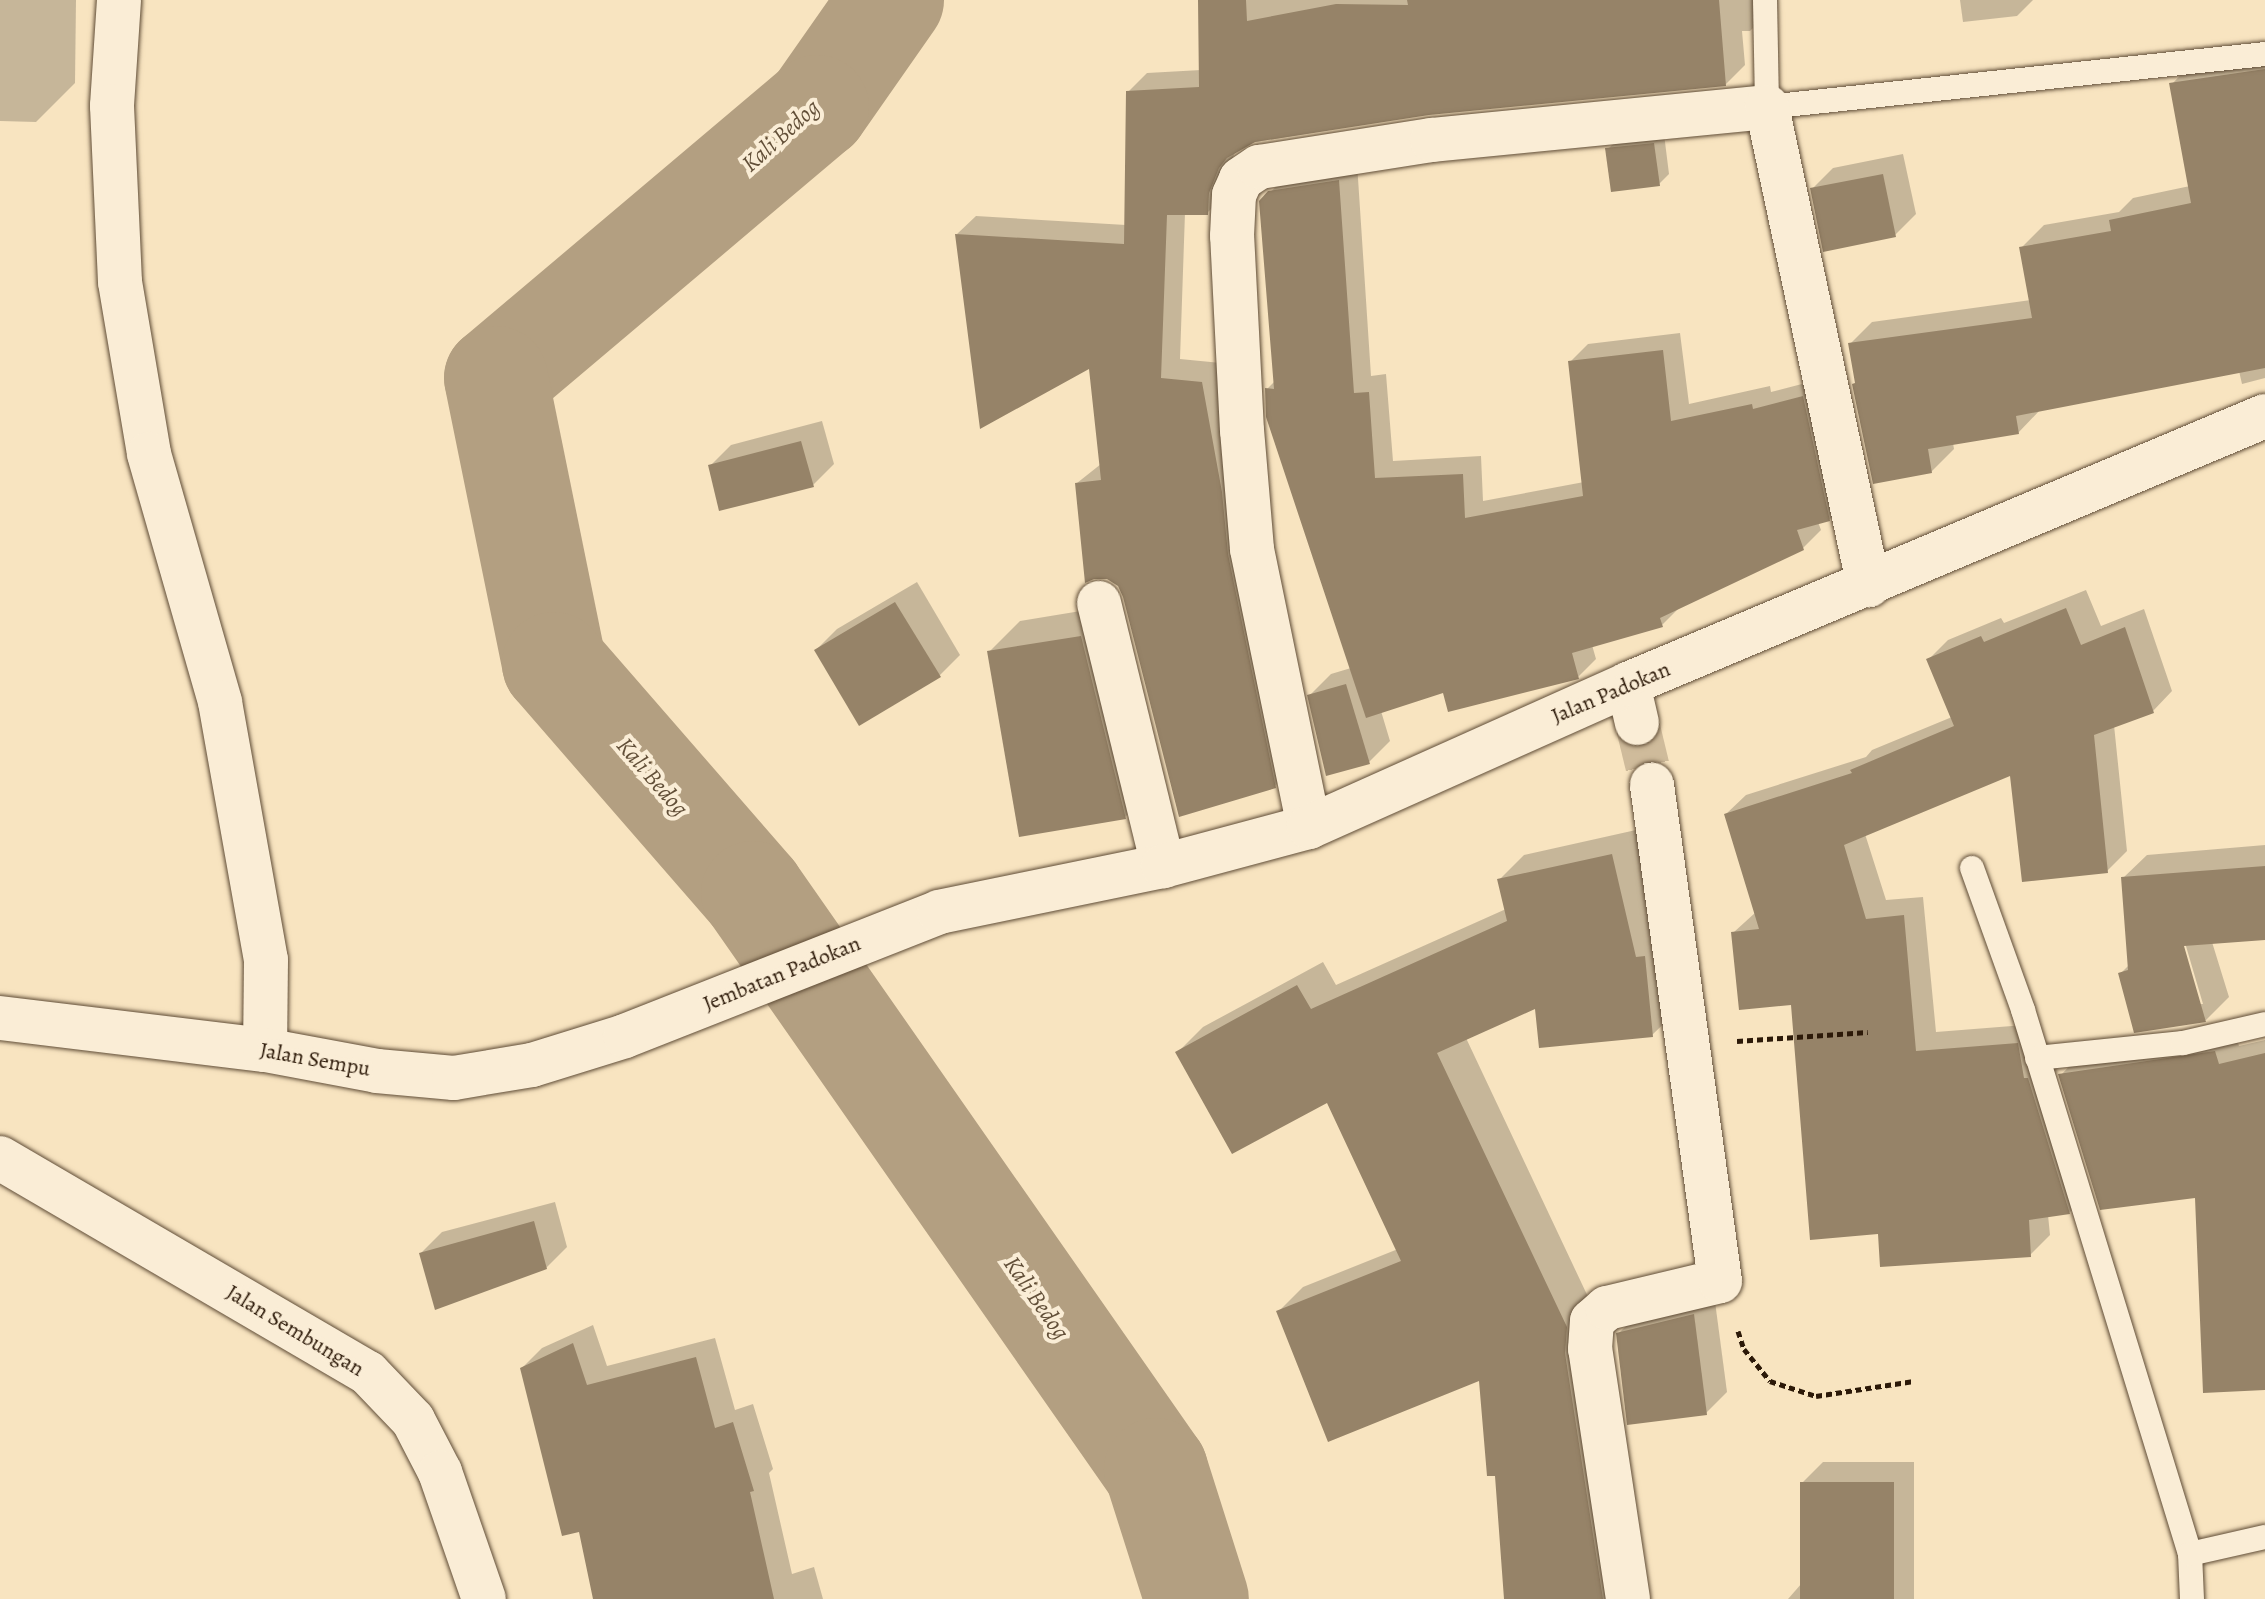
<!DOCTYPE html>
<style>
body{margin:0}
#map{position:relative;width:2265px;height:1599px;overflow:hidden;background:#f8e4c0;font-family:Alegreya,serif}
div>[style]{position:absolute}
.shadow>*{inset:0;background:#0003}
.river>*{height:104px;margin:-52px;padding:0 52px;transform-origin:52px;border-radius:52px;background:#b39f81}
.building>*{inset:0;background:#968368}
.minor-tunnel>*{height:44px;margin-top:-22px;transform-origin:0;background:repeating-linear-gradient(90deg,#cfbb9b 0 44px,transparent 0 66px)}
.path>*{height:5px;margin-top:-2.5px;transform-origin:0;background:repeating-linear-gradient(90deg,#2c1908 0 6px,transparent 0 10px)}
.roads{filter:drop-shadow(0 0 2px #5f4c36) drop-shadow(0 0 2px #5f4c36)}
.service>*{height:24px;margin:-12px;padding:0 12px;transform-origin:12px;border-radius:12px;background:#faedd6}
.minor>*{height:44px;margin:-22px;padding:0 22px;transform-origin:22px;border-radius:22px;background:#faedd6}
.tertiary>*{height:44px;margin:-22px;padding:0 22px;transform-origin:22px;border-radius:22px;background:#faedd6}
.secondary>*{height:44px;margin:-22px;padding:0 22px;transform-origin:22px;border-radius:22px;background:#faedd6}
span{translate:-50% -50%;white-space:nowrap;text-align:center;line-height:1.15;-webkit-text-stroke:8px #faedd6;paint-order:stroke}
.street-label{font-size:22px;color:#2c1908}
.water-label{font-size:24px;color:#624f38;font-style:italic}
</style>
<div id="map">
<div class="shadow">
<i style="clip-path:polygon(0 0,76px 0,75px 83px,36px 122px,0 121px)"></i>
<i style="clip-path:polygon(1200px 0,1769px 0,1769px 12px,1750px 31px,1742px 31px,1745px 65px,1726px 84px,1429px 113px,1244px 144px,1235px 152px,1227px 173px,1226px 194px,1207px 213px,1185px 213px,1180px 359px,1221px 363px,1294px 767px,1274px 787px,1125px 596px,1077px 483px,1101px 464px,1091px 365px,957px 234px,976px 216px,1126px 225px,1128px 92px,1147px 73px,1201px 70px)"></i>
<i style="clip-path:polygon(1960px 0,2033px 0,2017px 16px,1963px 22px)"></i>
<i style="clip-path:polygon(2265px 51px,2265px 378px,2242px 384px,2239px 371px,2041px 409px,2018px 433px,1953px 443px,1954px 449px,1931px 472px,1856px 382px,1850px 344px,1872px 322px,2031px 300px,2021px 248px,2044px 225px,2119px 212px,2133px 198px,2190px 186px,2172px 84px,2194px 61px)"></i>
<i style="clip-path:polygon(1664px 134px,1669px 174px,1659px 184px,1608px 149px,1618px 139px)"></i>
<i style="clip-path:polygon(1903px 154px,1916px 214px,1895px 235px,1812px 189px,1833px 168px)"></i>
<i style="clip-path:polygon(1357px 163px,1371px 376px,1386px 374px,1393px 461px,1481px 456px,1483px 501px,1584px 482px,1570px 362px,1588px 344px,1680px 333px,1689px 404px,1770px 386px,1771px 392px,1821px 379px,1847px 501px,1829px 520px,1818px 522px,1821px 530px,1803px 548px,1680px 607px,1662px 625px,1592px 645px,1596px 659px,1578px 677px,1444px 691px,1381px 711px,1390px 741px,1369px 762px,1310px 695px,1331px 674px,1351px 668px,1267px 389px,1275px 381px,1261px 202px,1289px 173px)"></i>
<i style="clip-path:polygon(822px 421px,834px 464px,813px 485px,710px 466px,731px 445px)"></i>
<i style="clip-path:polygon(917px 582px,960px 655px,940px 675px,816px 650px,837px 629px)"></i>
<i style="clip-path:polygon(2086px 590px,2101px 626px,2144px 609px,2172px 691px,2153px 711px,2114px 725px,2127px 851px,2107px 871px,2012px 774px,1865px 834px,1886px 900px,1923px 897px,1936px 1032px,2037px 1024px,2089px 1193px,2069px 1213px,2048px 1215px,2050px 1235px,2030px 1255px,1880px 1232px,1793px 1003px,1734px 932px,1756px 912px,1726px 814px,1746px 795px,1866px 757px,1872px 750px,1952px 717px,1928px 660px,1948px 640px,2001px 618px,2004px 623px)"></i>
<i style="clip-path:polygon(1111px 606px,1155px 787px,1125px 817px,989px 652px,1020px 621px)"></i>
<i style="clip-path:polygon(1636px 830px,1677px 1011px,1652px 1035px,1537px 1006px,1466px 1038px,1590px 1301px,1635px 1599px,1506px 1599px,1497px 1474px,1481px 1378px,1278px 1312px,1303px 1287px,1398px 1249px,1328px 1100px,1178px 1052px,1203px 1027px,1323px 962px,1336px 985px,1506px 909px,1499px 880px,1524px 855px)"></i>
<i style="clip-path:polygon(evenodd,2265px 845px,2265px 938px,2212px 942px,2229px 997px,2206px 1020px,2136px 1031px,2120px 974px,2130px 964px,2123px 878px,2147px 855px,2265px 845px,2183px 936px,2203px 1004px,2199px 1004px,2179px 937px,2183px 936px)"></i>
<i style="clip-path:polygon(2235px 1032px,2239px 1046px,2265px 1040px,2265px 1188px,2061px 1075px,2080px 1055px)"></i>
<i style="clip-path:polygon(555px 1202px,567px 1247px,546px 1268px,421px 1253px,442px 1232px)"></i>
<i style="clip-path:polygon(1714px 1294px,1727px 1392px,1706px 1413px,1618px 1334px,1639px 1313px)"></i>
<i style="clip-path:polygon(593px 1325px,607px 1366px,715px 1338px,735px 1410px,753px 1404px,773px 1469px,769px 1473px,792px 1574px,814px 1567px,823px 1599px,595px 1599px,581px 1529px,522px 1368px,542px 1348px)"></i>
<i style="clip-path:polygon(1823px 1462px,1914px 1462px,1914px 1599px,1788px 1599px,1802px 1583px,1802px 1483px)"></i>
</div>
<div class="river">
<i style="left:892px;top:0;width:131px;rotate:125deg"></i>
<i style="left:817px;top:107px;width:420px;rotate:139.8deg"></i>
<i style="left:496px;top:378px;width:292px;rotate:78.5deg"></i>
<i style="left:554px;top:664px;width:303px;rotate:49deg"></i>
<i style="left:753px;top:893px;width:704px;rotate:55.07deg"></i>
<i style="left:1156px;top:1470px;width:135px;rotate:72.4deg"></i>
</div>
<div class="building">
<i style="clip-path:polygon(1198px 0,1246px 0,1247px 21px,1336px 4px,1408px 5px,1407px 0,1719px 0,1726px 86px,1429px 115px,1255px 142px,1227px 158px,1219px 168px,1209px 193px,1208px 215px,1167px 215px,1161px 378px,1202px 382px,1222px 492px,1228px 554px,1276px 788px,1179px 817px,1123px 597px,1118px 586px,1107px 579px,1094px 579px,1085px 583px,1075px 483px,1101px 480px,1089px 369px,980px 429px,955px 234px,1124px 244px,1126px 91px,1199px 87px)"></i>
<i style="clip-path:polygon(2265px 69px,2265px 368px,2016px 416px,2019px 434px,1928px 449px,1932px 473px,1873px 484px,1852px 384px,1855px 383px,1848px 343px,2032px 318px,2019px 247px,2111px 231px,2109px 220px,2191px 203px,2169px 83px)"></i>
<i style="clip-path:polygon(1654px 143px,1660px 186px,1611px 192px,1605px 148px)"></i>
<i style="clip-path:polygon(1883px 174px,1896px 237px,1823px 252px,1810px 188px)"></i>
<i style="clip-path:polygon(1339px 180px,1354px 393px,1369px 392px,1375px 478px,1463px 474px,1465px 518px,1583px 496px,1568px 361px,1663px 350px,1671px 421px,1752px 404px,1753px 409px,1803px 396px,1830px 521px,1797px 530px,1804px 550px,1660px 618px,1663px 627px,1572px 653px,1579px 679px,1575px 680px,1448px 712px,1443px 693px,1366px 718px,1266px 417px,1265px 388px,1274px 389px,1259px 201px,1268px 191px)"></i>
<i style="clip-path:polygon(801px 441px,814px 487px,719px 511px,708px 465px)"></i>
<i style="clip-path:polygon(895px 602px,941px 677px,859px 726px,814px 650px)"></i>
<i style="clip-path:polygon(2066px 608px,2081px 645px,2125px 627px,2154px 713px,2094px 735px,2108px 873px,2022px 882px,2010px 776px,1844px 845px,1866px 919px,1904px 915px,1916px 1051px,2018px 1043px,2024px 1078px,2028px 1078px,2070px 1214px,2029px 1220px,2031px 1257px,1880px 1267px,1878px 1234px,1810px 1240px,1791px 1005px,1739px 1010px,1731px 932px,1759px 929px,1724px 814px,1852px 773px,1850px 770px,1954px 726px,1926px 659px,1981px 636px,1984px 642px)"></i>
<i style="clip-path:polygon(1081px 636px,1126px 819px,1019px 837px,987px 651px)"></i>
<i style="clip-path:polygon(1346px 684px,1370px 764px,1326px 776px,1307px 695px)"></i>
<i style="clip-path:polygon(1612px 854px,1636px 957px,1645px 956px,1653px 1037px,1539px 1048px,1535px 1009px,1437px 1053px,1567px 1327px,1565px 1353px,1603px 1599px,1504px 1599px,1495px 1476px,1487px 1476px,1479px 1381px,1328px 1442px,1276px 1311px,1401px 1261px,1327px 1103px,1232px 1154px,1175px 1052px,1297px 985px,1311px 1009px,1507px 921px,1497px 879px)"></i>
<i style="clip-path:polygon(2265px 866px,2265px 940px,2184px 946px,2206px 1022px,2134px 1033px,2118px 973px,2128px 970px,2121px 877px)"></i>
<i style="clip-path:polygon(2215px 1051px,2219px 1064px,2265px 1053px,2265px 1390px,2203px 1393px,2195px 1198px,2100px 1210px,2058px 1074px)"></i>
<i style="clip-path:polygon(534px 1221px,547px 1269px,435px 1310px,419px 1253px)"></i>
<i style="clip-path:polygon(1694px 1314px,1707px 1415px,1627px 1425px,1616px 1333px)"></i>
<i style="clip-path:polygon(573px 1343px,587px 1385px,696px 1357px,715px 1428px,733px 1422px,754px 1491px,750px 1492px,774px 1599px,593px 1599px,579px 1532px,562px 1536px,520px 1368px)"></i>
<i style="clip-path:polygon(1800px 1482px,1894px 1482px,1894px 1599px,1800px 1599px)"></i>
</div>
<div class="minor-tunnel">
<i style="left:1637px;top:723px;width:64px;rotate:76.4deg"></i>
</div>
<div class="path">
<i style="left:1737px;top:1041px;width:131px;rotate:-3.9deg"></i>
<i style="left:1738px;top:1331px;width:19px;rotate:72deg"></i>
<i style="left:1744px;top:1349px;width:41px;rotate:50.9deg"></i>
<i style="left:1770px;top:1381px;width:48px;rotate:18.1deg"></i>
<i style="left:1816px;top:1396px;width:99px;rotate:-8.7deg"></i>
</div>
<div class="roads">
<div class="service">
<i style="left:1765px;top:0;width:107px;rotate:88.9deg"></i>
<i style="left:1767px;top:107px;width:501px;rotate:-6.07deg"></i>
<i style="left:1972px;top:868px;width:151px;rotate:70.2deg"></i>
<i style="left:2023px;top:1010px;width:569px;rotate:72.93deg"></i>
<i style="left:2037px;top:1058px;width:147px;rotate:-5.9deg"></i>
<i style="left:2183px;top:1043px;width:84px;rotate:-13deg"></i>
<i style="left:2192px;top:1599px;width:45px;rotate:-92.5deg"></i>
<i style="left:2190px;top:1554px;width:77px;rotate:-12.8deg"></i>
</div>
<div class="minor">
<i style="left:119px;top:0;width:106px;rotate:93.8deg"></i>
<i style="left:112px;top:106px;width:176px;rotate:87.4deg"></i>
<i style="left:120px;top:282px;width:174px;rotate:80.4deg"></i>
<i style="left:149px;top:454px;width:258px;rotate:74deg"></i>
<i style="left:220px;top:702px;width:262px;rotate:79.9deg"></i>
<i style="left:266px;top:960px;width:90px;rotate:90.6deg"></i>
<i style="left:1099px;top:603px;width:271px;rotate:76.3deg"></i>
<i style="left:1628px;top:684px;width:40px;rotate:77deg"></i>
<i style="left:1309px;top:827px;width:284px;rotate:-101.6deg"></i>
<i style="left:1252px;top:549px;width:118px;rotate:-94.8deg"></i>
<i style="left:1242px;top:431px;width:195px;rotate:-92.9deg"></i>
<i style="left:1232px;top:236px;width:41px;rotate:-87.2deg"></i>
<i style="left:1234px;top:195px;width:17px;rotate:-66deg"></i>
<i style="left:1241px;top:179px;width:22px;rotate:-34deg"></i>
<i style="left:1259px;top:167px;width:175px;rotate:-8.9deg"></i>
<i style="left:1432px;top:140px;width:337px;rotate:-5.6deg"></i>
<i style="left:1767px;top:107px;width:489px;rotate:78deg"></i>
<i style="left:1628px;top:1599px;width:253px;rotate:-98.6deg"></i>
<i style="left:1590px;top:1349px;width:28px;rotate:-86deg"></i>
<i style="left:1592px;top:1321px;width:20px;rotate:-41deg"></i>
<i style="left:1607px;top:1308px;width:116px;rotate:-13.4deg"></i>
<i style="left:1720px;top:1281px;width:501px;rotate:-97.81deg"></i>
</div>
<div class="tertiary">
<i style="left:0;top:1158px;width:426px;rotate:30.3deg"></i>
<i style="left:368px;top:1373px;width:65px;rotate:46.2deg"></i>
<i style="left:413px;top:1420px;width:59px;rotate:62.6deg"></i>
<i style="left:440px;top:1472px;width:134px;rotate:70.9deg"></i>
</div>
<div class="secondary">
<i style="left:0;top:1018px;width:267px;rotate:6.9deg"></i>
<i style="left:265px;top:1050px;width:114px;rotate:10.6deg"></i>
<i style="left:377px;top:1071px;width:77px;rotate:5.2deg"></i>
<i style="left:454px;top:1078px;width:79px;rotate:-9.5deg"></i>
<i style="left:532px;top:1065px;width:97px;rotate:-17.3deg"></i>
<i style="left:625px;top:1036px;width:338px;rotate:-21.5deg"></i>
<i style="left:939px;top:912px;width:229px;rotate:-11.6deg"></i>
<i style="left:1163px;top:866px;width:151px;rotate:-15deg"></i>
<i style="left:1309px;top:827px;width:350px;rotate:-24.1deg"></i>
<i style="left:1628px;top:684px;width:691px;rotate:-22.82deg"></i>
</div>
</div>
<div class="street-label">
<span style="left:1611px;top:693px;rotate:-23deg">Jalan Padokan</span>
<span style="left:782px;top:974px;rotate:-22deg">Jembatan Padokan</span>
<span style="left:315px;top:1060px;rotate:10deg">Jalan Sempu</span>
<span style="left:295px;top:1331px;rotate:31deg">Jalan Sembungan</span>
</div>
<div class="water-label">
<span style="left:781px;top:136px;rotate:-42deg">Kali Bedog</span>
<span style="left:652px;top:777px;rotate:49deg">Kali Bedog</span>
<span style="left:1036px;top:1298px;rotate:55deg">Kali Bedog</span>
</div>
</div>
